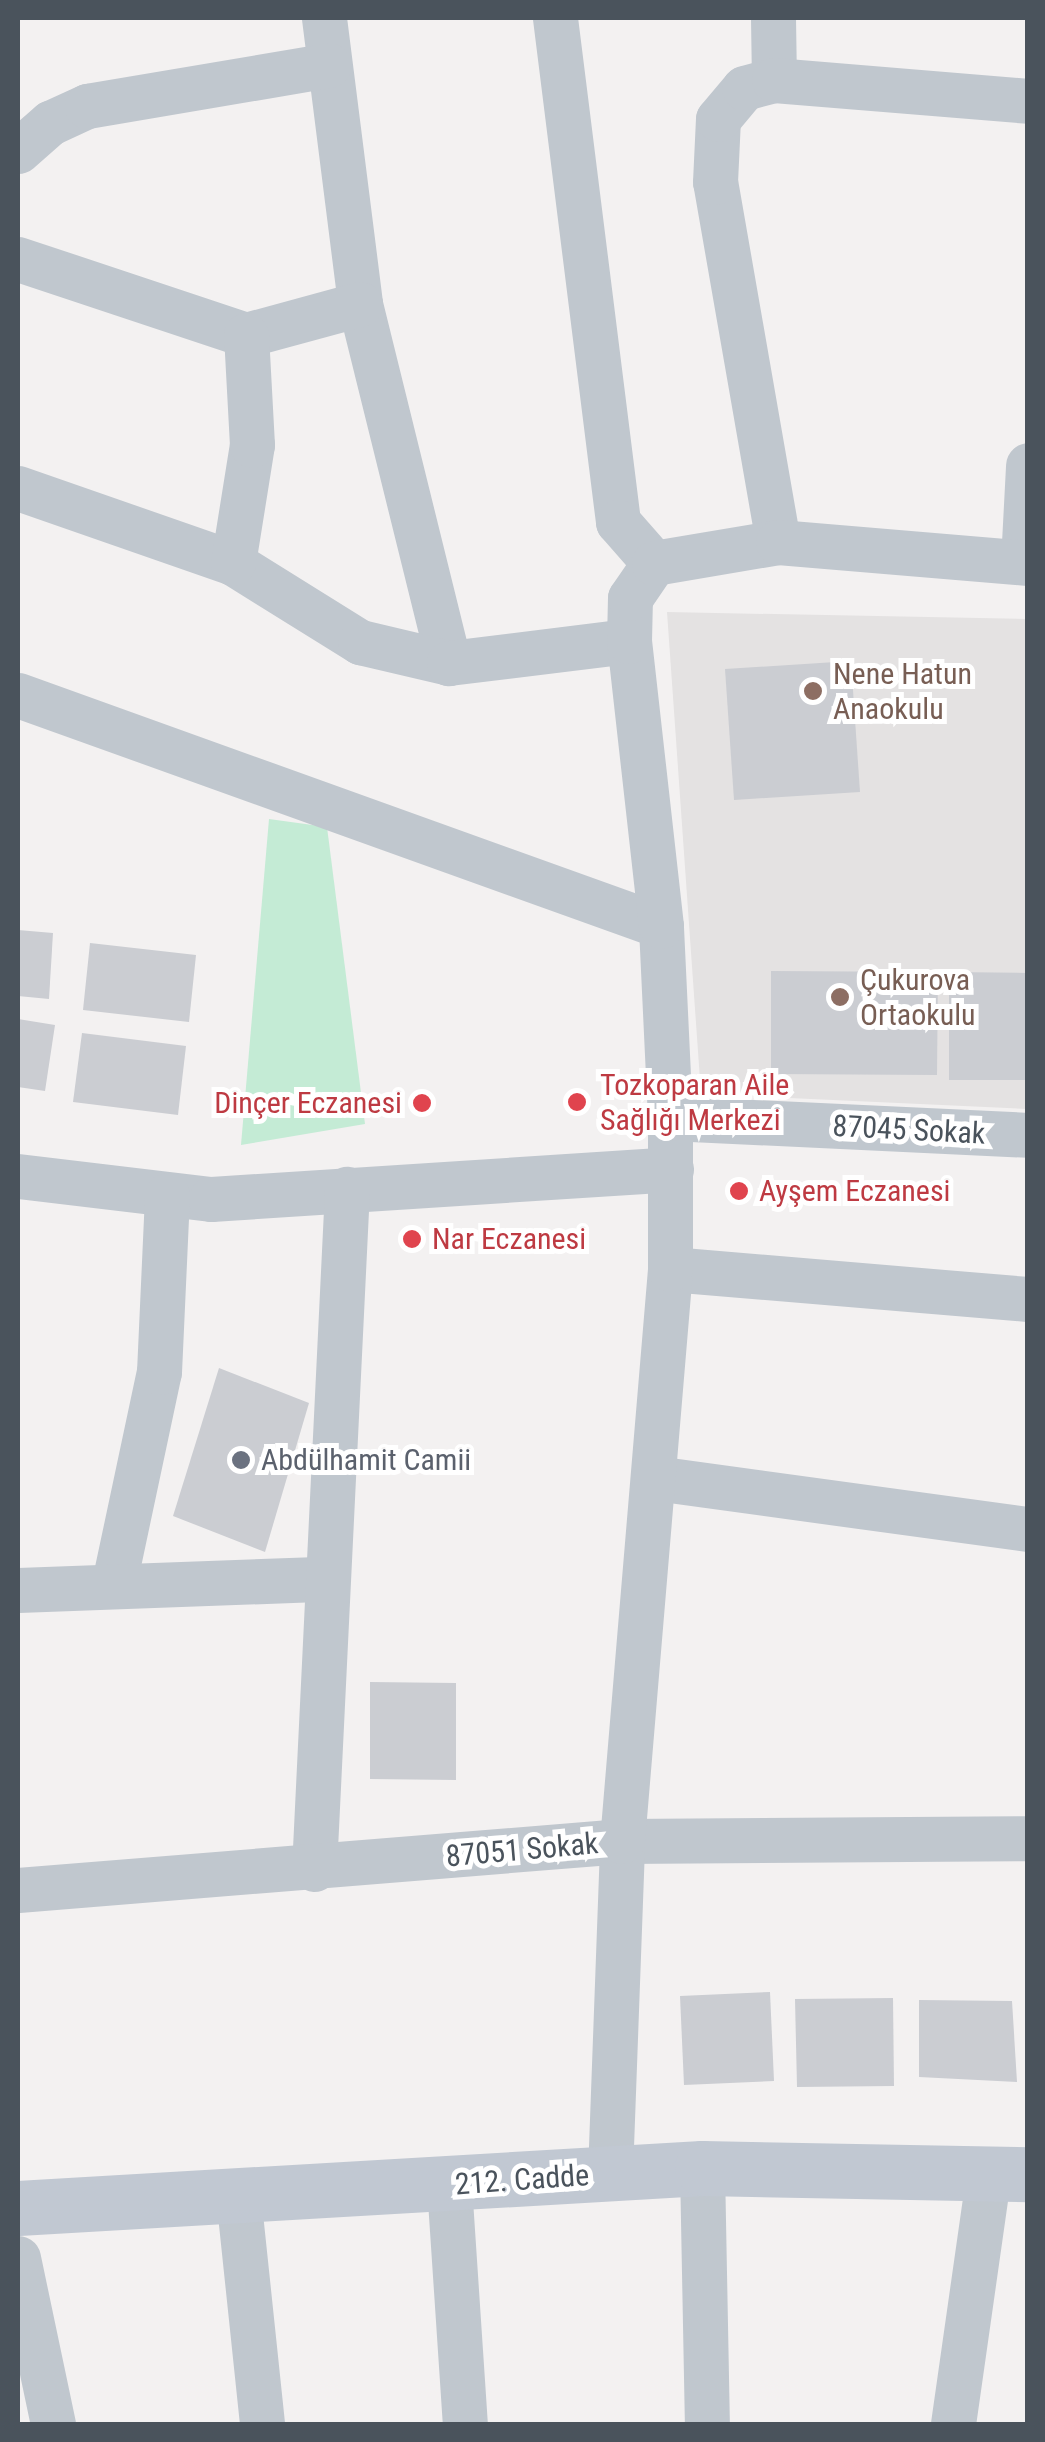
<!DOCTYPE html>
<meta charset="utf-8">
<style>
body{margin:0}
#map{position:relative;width:1045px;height:2442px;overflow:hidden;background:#f3f1f1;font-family:"Roboto Condensed",sans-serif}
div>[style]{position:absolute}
.education>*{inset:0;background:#e4e2e2}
.green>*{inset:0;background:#c4ebd5}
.building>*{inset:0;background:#cbcdd2}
.street>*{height:45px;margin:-22.5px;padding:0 22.5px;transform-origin:22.5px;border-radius:22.5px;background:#c0c7ce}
.secondary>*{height:55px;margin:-27.5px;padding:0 27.5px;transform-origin:27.5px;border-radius:27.5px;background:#c1c8d2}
.dots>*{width:28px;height:28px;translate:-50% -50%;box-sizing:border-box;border:5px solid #fff;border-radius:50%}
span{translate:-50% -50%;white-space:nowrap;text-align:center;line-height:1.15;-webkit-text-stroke:10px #fff;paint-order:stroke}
.education-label{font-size:30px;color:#785e54}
.left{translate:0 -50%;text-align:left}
.health-label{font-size:30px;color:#be3a42}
.right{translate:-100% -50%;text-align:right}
.street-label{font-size:30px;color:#4a535c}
.worship-label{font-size:30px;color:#5b616d}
.frame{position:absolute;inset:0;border:20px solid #4a535c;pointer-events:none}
</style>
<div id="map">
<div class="education">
<i style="clip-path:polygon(667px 612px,1027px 619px,1027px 1109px,701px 1094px)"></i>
</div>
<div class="green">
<i style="clip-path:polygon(269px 819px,327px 827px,365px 1124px,241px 1145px)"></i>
</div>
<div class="building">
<i style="clip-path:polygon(851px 661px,860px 792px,734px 800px,725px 669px)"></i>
<i style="clip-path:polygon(18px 930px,53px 933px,49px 999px,18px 996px)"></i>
<i style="clip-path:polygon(90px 943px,196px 955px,189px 1022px,83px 1010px)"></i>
<i style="clip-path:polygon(771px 971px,938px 972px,937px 1075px,771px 1074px)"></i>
<i style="clip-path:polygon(949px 972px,1028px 973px,1028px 1080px,949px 1080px)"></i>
<i style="clip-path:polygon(18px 1019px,55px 1025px,45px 1091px,18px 1087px)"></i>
<i style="clip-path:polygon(82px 1033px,186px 1046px,178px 1115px,73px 1102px)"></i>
<i style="clip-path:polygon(219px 1368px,309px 1403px,265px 1552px,173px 1516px)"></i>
<i style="clip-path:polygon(370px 1682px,456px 1683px,456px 1780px,370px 1779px)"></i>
<i style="clip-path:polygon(770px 1992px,774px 2081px,684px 2085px,680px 1996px)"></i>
<i style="clip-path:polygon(893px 1998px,894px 2086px,797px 2087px,795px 1999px)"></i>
<i style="clip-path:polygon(919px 2000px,1012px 2001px,1017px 2082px,919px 2077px)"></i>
</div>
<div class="street">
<i style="left:324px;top:18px;width:288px;rotate:82.8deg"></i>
<i style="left:360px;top:304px;width:370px;rotate:76.1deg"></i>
<i style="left:555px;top:18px;width:508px;rotate:82.87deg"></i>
<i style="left:618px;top:522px;width:55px;rotate:48.7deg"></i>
<i style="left:773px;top:18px;width:62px;rotate:89.1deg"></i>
<i style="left:18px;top:151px;width:43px;rotate:-41.2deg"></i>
<i style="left:50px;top:123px;width:41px;rotate:-24.7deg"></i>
<i style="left:87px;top:106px;width:245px;rotate:-9.6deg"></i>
<i style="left:18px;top:259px;width:240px;rotate:18.4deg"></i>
<i style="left:246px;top:335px;width:118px;rotate:-15.2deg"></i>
<i style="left:18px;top:488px;width:228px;rotate:19.2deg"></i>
<i style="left:233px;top:563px;width:150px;rotate:31.9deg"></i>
<i style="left:360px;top:642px;width:91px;rotate:13.3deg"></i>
<i style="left:449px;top:663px;width:181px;rotate:-7deg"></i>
<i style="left:778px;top:542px;width:365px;rotate:-99.9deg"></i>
<i style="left:715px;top:182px;width:63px;rotate:-87.3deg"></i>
<i style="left:718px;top:119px;width:40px;rotate:-50deg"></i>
<i style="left:744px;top:88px;width:31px;rotate:-15deg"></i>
<i style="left:774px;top:80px;width:255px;rotate:4.7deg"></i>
<i style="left:1023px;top:562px;width:97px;rotate:-87deg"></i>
<i style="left:233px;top:563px;width:120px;rotate:-80.9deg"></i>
<i style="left:252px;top:445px;width:110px;rotate:-93.1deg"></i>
<i style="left:18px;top:695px;width:683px;rotate:19.76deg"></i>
<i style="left:670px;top:1118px;width:358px;rotate:2.7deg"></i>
<i style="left:18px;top:1176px;width:194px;rotate:6.8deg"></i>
<i style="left:211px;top:1199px;width:461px;rotate:-3.7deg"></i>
<i style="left:670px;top:1269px;width:359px;rotate:4.8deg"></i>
<i style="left:655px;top:1478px;width:376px;rotate:7.8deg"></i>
<i style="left:114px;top:1583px;width:216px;rotate:-78deg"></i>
<i style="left:159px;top:1372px;width:177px;rotate:-87.4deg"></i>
<i style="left:18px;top:1590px;width:307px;rotate:-2.1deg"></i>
<i style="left:314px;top:1869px;width:681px;rotate:-87.22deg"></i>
<i style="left:18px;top:1890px;width:606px;rotate:-4.64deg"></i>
<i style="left:622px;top:1841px;width:406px;rotate:-0.4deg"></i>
<i style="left:702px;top:2168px;width:256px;rotate:88.9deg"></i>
<i style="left:610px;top:2174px;width:333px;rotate:-87.9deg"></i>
<i style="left:622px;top:1841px;width:574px;rotate:-85.2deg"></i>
<i style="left:670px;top:1269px;width:151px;rotate:-90deg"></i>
<i style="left:670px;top:1118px;width:192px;rotate:-92.7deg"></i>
<i style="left:661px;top:926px;width:287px;rotate:-96.4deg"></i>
<i style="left:629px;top:641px;width:43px;rotate:-88.7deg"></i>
<i style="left:630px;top:598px;width:42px;rotate:-55.6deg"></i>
<i style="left:654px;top:563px;width:126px;rotate:-9.6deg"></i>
<i style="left:778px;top:542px;width:251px;rotate:4.8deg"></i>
<i style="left:449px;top:2185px;width:240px;rotate:86.2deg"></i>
<i style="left:238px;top:2195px;width:230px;rotate:84deg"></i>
<i style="left:18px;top:2258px;width:170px;rotate:78.1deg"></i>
<i style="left:953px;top:2424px;width:256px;rotate:-81.9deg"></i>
</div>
<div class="secondary">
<i style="left:18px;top:2208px;width:685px;rotate:-3.35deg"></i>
<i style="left:702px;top:2168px;width:326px;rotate:1.1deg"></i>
</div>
<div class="dots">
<i style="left:813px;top:691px;background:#8d6e63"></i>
<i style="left:840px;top:997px;background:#8d6e63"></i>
<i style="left:577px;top:1102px;background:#e0444e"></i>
<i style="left:422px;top:1103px;background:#e0444e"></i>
<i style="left:739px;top:1191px;background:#e0444e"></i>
<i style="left:412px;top:1239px;background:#e0444e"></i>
<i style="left:241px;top:1460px;background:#6b7280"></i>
</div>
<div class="education-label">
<span class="left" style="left:833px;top:691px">Nene Hatun<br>Anaokulu</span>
<span class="left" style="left:860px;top:997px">Çukurova<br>Ortaokulu</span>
</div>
<div class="health-label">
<span class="left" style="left:600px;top:1102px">Tozkoparan Aile<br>Sağlığı Merkezi</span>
<span class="right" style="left:402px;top:1103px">Dinçer Eczanesi</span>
<span class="left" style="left:759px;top:1191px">Ayşem Eczanesi</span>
<span class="left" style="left:432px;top:1239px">Nar Eczanesi</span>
</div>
<div class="street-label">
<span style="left:909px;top:1130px;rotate:3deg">87045 Sokak</span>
<span style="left:522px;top:1850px;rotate:-5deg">87051 Sokak</span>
<span style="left:522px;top:2180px;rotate:-4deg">212. Cadde</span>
</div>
<div class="worship-label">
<span class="left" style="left:261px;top:1460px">Abdülhamit Camii</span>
</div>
<div class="frame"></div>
</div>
